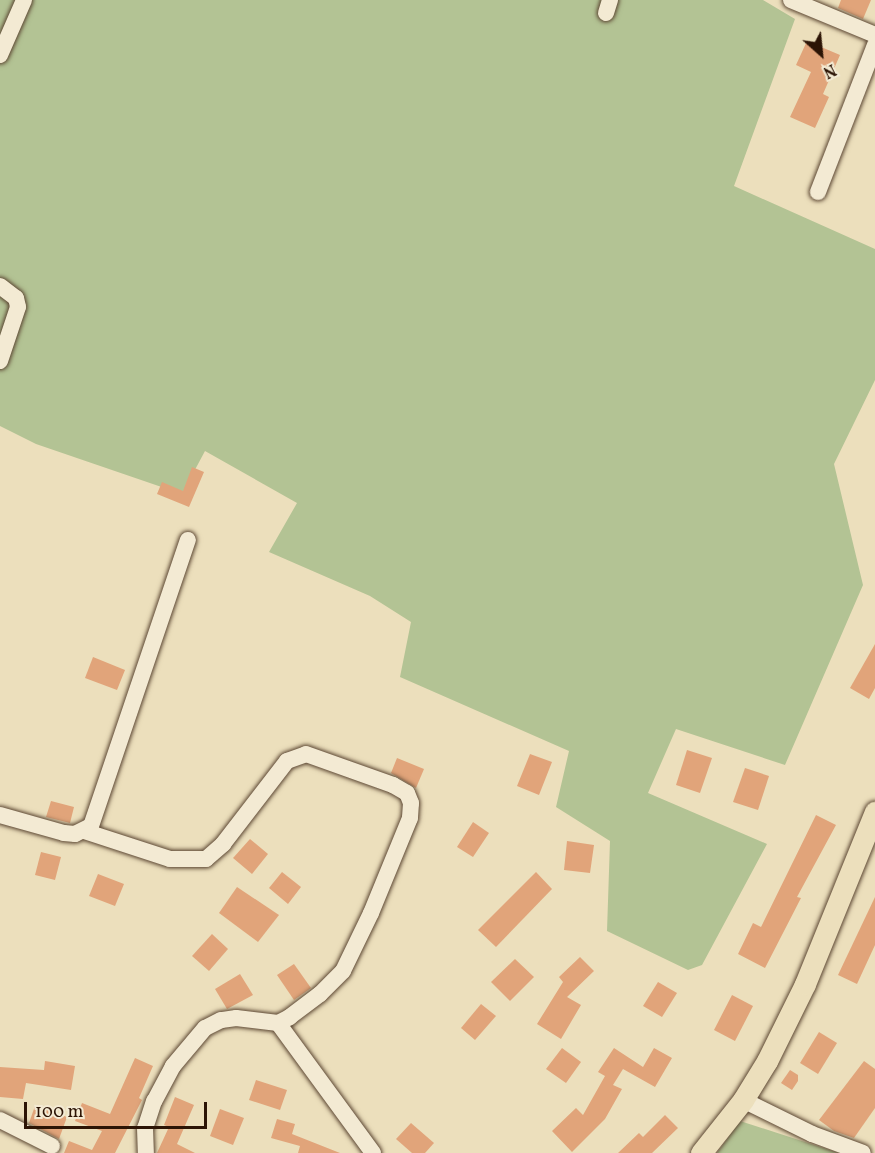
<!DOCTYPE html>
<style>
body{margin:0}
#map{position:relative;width:875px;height:1153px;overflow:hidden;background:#ecdfbc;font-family:Vollkorn,serif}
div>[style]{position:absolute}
.green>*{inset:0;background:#b3c394}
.building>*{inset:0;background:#e1a47a}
.roads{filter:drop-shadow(0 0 2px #5c4733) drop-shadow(0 0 2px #5c4733)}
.minor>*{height:16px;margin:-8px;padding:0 8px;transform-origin:8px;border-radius:8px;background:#f3ead3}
.major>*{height:21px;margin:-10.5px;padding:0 10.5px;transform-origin:10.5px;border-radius:10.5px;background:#ecdfbc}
span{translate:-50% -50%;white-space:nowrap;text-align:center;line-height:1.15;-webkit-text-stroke:6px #f3ead3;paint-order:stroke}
.north{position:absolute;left:791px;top:24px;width:60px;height:60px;-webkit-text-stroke:4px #f3ead3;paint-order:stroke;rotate:153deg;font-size:16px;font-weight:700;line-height:24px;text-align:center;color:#2c1405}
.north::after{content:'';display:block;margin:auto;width:21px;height:27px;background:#2c1405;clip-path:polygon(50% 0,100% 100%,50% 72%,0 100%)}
.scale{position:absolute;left:24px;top:1102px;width:183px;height:27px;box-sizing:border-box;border:3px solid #2c1405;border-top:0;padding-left:8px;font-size:18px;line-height:21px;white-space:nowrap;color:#2c1405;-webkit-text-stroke:4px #f3ead3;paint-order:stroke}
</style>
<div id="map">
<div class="green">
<i style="clip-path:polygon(0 0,763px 0,795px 19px,734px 186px,875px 249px,875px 380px,834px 464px,863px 585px,785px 765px,676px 729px,648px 793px,767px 844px,702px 965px,688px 970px,607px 931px,610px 841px,556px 807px,569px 751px,400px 677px,411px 622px,370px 596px,269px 552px,297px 503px,205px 451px,182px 494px,36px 444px,0 426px)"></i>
<i style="clip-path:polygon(740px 1121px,839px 1153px,717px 1153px)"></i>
</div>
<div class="building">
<i style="clip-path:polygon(841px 0,871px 0,863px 19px,838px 8px)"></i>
<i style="clip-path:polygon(807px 41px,840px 55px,823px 94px,829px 97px,815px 128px,790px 117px,811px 72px,796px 65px)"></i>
<i style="clip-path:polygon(192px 467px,204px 472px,189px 507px,157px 494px,162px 482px,183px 491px)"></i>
<i style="clip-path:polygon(875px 644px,875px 688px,869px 699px,850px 688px)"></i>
<i style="clip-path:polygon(93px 657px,125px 670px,117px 690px,85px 678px)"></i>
<i style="clip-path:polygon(687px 750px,712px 758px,700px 793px,676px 785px)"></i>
<i style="clip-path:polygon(530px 754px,552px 762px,539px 795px,517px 786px)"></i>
<i style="clip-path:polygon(397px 758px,424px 769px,416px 788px,391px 773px)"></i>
<i style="clip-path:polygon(745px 768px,769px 776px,758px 810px,733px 802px)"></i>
<i style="clip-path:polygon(51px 801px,74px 807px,70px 823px,46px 817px)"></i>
<i style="clip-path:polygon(816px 815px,836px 825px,797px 897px,801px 898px,765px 968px,738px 954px,753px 923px,761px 927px)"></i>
<i style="clip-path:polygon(473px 822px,489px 833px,473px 857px,457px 847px)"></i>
<i style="clip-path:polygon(250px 839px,268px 854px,252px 874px,233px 858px)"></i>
<i style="clip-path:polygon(567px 841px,594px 845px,590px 873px,564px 870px)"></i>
<i style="clip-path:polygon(41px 852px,61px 857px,55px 880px,35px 875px)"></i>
<i style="clip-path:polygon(282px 872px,301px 887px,288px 904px,269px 888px)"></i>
<i style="clip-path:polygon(536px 872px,552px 889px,496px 947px,478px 930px)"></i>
<i style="clip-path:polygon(98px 874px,124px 884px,115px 906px,89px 896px)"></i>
<i style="clip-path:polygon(237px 887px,279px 915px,258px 942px,219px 913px)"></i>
<i style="clip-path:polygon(875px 897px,875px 945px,857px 984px,838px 975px)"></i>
<i style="clip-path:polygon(212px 934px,228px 949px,209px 971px,192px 956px)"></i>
<i style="clip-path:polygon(580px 957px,594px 971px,567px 997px,581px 1005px,561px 1039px,537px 1024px,563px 982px,559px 977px)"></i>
<i style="clip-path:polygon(515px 959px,534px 977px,510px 1001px,491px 982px)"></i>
<i style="clip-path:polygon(294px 964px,311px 988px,294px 1000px,277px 975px)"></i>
<i style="clip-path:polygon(240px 974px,253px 995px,227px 1009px,215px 989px)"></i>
<i style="clip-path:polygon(658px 982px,677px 993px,662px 1017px,643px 1006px)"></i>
<i style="clip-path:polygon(732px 995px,753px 1006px,735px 1041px,714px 1030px)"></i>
<i style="clip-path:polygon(481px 1004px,496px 1016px,475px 1040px,461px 1028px)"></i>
<i style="clip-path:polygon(819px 1032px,837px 1043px,818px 1074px,800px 1063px)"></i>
<i style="clip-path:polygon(562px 1048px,581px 1062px,566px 1083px,546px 1069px)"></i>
<i style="clip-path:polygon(614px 1048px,643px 1067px,654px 1048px,672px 1058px,655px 1087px,623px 1069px,613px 1085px,622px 1089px,605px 1119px,572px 1152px,552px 1131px,576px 1108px,583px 1115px,605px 1076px,598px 1072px)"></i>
<i style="clip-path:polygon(135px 1058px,153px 1066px,139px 1098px,142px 1100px,115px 1153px,64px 1153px,69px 1141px,92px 1150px,102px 1131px,75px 1121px,82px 1103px,110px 1114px)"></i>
<i style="clip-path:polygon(45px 1061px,75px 1066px,71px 1090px,26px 1083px,23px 1099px,0 1097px,0 1067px,44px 1070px)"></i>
<i style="clip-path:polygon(864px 1061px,875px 1069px,875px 1108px,854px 1138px,834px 1131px,819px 1120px)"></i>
<i style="clip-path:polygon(790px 1070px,798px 1075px,798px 1081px,792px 1090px,781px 1083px)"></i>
<i style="clip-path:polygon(256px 1080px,287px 1090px,280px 1110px,249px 1100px)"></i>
<i style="clip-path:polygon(175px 1097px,194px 1105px,177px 1144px,195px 1153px,157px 1153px,169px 1127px,164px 1125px)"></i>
<i style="clip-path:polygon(35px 1106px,67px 1117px,59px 1139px,29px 1123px)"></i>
<i style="clip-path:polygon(220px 1109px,244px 1118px,233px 1145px,210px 1136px)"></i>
<i style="clip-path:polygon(665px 1115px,678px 1128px,652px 1153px,618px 1153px,639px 1133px,643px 1137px)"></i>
<i style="clip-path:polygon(277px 1119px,295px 1124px,292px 1134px,340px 1153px,298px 1153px,300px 1146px,271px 1138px)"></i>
<i style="clip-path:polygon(411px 1123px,434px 1143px,425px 1153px,412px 1153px,396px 1139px)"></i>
</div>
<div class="roads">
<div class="minor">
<i style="left:791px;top:0;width:91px;rotate:22.6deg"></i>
<i style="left:606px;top:13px;width:14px;rotate:-73deg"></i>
<i style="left:0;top:55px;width:60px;rotate:-66.4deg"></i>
<i style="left:818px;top:192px;width:158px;rotate:-68.8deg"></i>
<i style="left:0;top:286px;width:20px;rotate:37deg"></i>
<i style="left:16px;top:298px;width:9px;rotate:77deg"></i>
<i style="left:18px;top:307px;width:57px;rotate:108.4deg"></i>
<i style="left:0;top:815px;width:66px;rotate:15.7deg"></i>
<i style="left:64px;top:833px;width:11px;rotate:5deg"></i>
<i style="left:75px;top:834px;width:18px;rotate:-27deg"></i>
<i style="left:91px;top:826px;width:302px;rotate:-71.3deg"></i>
<i style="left:84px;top:831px;width:90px;rotate:18deg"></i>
<i style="left:170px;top:859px;width:36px"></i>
<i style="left:206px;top:859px;width:23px;rotate:-41deg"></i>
<i style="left:223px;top:844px;width:105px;rotate:-52.4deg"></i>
<i style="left:287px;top:761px;width:20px;rotate:-20deg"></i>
<i style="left:306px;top:754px;width:92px;rotate:19.6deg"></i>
<i style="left:393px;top:785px;width:16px;rotate:30deg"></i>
<i style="left:407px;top:793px;width:11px;rotate:68deg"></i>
<i style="left:411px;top:803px;width:15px;rotate:94deg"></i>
<i style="left:410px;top:818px;width:103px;rotate:112.3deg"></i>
<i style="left:371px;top:913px;width:64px;rotate:115.8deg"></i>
<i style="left:343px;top:971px;width:33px;rotate:135deg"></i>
<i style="left:320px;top:994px;width:38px;rotate:143deg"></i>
<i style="left:290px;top:1017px;width:13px;rotate:153deg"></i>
<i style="left:278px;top:1023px;width:42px;rotate:-173.2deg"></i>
<i style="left:236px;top:1018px;width:15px;rotate:172deg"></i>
<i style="left:221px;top:1020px;width:18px;rotate:153deg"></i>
<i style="left:205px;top:1028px;width:50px;rotate:130.1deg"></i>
<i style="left:173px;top:1066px;width:40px;rotate:118deg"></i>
<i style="left:154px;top:1101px;width:28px;rotate:108deg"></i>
<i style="left:145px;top:1128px;width:25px;rotate:88deg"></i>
<i style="left:278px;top:1023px;width:161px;rotate:53.8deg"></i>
<i style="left:743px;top:1100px;width:77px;rotate:26.2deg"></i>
<i style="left:812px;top:1134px;width:54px;rotate:20.4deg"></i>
<i style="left:0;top:1120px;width:58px;rotate:26.6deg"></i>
</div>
<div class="major">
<i style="left:701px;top:1153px;width:68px;rotate:-51.6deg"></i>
<i style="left:743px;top:1100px;width:46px;rotate:-58.4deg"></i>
<i style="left:767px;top:1061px;width:86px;rotate:-63.7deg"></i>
<i style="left:805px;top:984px;width:186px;rotate:-67.9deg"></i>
</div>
</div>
<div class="north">N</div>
<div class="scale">100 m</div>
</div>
